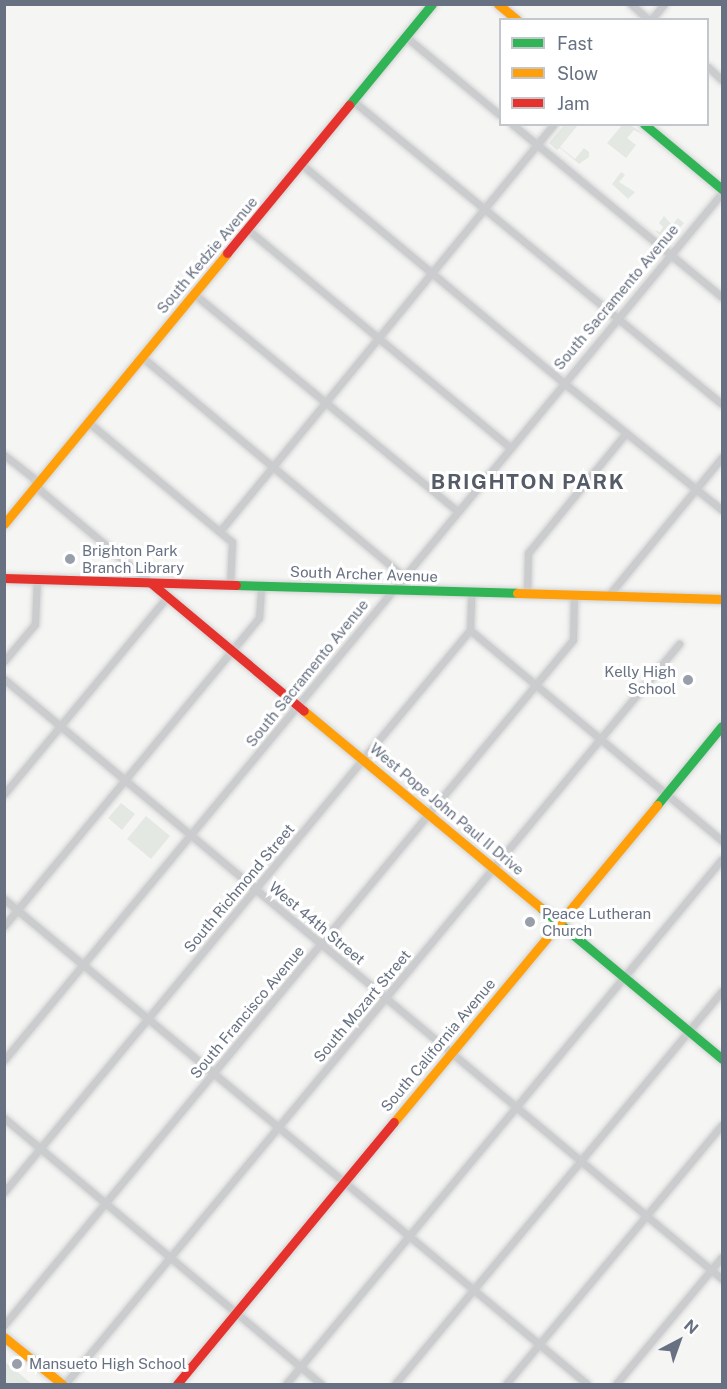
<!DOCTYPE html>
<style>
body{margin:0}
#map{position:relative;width:727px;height:1389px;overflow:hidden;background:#f5f5f4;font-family:"Public Sans",sans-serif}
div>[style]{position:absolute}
.green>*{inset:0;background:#e4e8e3}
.roads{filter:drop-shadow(0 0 2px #d1d2d2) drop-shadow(0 0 2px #d1d2d2)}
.street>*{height:7px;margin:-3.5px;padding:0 3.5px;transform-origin:3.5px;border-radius:3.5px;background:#cbccce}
.fast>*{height:9px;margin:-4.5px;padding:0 4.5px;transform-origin:4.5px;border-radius:4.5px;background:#30b455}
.slow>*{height:9px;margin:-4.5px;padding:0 4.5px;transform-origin:4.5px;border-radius:4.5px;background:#ff9f0a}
.jam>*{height:9px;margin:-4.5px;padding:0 4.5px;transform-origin:4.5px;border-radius:4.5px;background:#e5322d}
.dots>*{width:16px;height:16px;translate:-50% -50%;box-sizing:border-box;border:3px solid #fff;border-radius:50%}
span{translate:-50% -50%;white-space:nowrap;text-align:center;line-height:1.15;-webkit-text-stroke:6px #fff;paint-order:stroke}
.street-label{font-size:15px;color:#677182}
.poi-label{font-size:15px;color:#677182}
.left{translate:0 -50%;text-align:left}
.right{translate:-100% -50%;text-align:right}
.district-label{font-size:21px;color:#555c68;font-weight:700;letter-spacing:1.5px}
.frame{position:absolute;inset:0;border:6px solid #677182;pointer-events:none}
.legend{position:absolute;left:499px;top:18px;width:210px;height:108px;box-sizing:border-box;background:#fff;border:2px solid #c2c6cd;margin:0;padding:8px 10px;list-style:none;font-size:18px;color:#677182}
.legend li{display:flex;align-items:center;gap:12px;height:30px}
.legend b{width:30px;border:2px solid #c2c6cd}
.north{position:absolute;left:649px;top:1311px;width:60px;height:60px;-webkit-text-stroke:4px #fff;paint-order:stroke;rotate:41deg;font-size:16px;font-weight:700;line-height:24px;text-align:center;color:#677182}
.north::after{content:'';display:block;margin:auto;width:21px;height:27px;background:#677182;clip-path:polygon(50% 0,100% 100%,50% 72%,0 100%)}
</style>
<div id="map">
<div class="green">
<i style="clip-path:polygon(564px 125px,578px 125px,560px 147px,575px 159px,584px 148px,589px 152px,589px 157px,579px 164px,560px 148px,557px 150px,549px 143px)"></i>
<i style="clip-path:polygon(622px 125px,631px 125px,644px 135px,634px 130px,627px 138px,636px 145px,626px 158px,607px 143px)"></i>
<i style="clip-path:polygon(621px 172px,625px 175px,619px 182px,635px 192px,628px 199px,612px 184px)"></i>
<i style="clip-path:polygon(664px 216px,672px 225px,678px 218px,684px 223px,668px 242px,654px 230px,660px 232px,663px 227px,659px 223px)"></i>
<i style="clip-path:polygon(121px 803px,135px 814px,122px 830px,108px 818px)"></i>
<i style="clip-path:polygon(146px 816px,170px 836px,151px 859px,127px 839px)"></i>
<i style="clip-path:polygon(4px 1361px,32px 1384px,5px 1384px)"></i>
</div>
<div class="roads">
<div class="street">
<i style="left:631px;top:4px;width:24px;rotate:42deg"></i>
<i style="left:651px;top:20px;width:21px;rotate:-51deg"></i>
<i style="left:406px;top:37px;width:122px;rotate:39.7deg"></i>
<i style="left:708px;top:67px;width:19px;rotate:43deg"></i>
<i style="left:353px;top:101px;width:477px;rotate:39.4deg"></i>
<i style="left:512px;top:124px;width:272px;rotate:39.5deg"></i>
<i style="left:301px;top:164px;width:349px;rotate:39.8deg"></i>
<i style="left:569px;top:387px;width:196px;rotate:38.8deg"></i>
<i style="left:247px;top:229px;width:342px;rotate:39.7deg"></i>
<i style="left:194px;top:294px;width:341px;rotate:39.5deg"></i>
<i style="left:142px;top:357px;width:341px;rotate:40deg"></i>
<i style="left:88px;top:422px;width:187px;rotate:39.8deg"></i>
<i style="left:232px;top:542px;width:43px;rotate:92.7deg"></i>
<i style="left:4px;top:455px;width:37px;rotate:38deg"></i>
<i style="left:33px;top:478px;width:15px;rotate:58deg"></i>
<i style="left:41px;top:491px;width:143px;rotate:39.9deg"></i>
<i style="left:220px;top:531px;width:527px;rotate:-50.63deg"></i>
<i style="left:527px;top:594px;width:41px;rotate:-88.6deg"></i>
<i style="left:528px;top:553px;width:155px;rotate:-50.8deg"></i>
<i style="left:608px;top:596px;width:180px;rotate:-50.6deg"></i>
<i style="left:470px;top:630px;width:329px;rotate:39.9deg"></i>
<i style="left:4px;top:661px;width:48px;rotate:-50deg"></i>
<i style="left:35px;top:624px;width:45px;rotate:-87.5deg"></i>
<i style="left:4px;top:679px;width:936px;rotate:39.88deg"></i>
<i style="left:4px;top:794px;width:257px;rotate:-50.4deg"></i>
<i style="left:4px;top:899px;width:758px;rotate:39.76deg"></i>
<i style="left:4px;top:926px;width:400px;rotate:-50.4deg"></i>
<i style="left:259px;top:618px;width:32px;rotate:-86deg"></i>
<i style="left:4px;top:1060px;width:1126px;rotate:-50.37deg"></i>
<i style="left:4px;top:1118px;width:414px;rotate:40deg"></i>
<i style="left:4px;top:1192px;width:730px;rotate:-50.34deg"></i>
<i style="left:470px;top:630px;width:38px;rotate:-88deg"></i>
<i style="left:4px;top:1325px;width:890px;rotate:-50.29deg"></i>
<i style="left:573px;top:640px;width:45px;rotate:-88.7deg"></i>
<i style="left:65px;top:1384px;width:962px;rotate:-50.32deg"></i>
<i style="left:286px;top:1384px;width:682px;rotate:-50.29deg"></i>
<i style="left:395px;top:1384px;width:511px;rotate:-50.24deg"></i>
<i style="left:506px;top:1384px;width:337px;rotate:-50.2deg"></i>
<i style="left:616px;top:1384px;width:165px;rotate:-50.2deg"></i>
</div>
<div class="fast">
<i style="left:349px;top:105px;width:131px;rotate:-50.6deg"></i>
<i style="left:644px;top:124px;width:102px;rotate:39.8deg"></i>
<i style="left:236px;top:585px;width:281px;rotate:1.6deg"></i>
<i style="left:657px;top:805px;width:102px;rotate:-50.6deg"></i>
<i style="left:541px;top:908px;width:236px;rotate:39.8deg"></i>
</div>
<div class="slow">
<i style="left:498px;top:4px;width:25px;rotate:40deg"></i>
<i style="left:4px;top:524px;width:351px;rotate:-50.5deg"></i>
<i style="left:517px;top:593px;width:205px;rotate:1.7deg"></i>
<i style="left:304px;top:711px;width:308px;rotate:39.7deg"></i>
<i style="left:394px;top:1122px;width:412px;rotate:-50.3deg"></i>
<i style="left:4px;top:1337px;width:75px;rotate:39deg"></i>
</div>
<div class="jam">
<i style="left:227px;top:253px;width:192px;rotate:-50.5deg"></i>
<i style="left:4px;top:578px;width:232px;rotate:1.7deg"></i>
<i style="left:151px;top:583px;width:199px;rotate:39.9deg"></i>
<i style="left:177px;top:1384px;width:340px;rotate:-50.4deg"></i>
</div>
</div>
<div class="dots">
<i style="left:70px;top:559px;background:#999faa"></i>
<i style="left:688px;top:680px;background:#999faa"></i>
<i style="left:530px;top:922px;background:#999faa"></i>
<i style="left:17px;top:1364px;background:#999faa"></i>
</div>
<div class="street-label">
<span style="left:207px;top:255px;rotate:-50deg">South Kedzie Avenue</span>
<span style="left:616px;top:297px;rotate:-50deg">South Sacramento Avenue</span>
<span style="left:364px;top:574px;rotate:2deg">South Archer Avenue</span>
<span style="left:307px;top:673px;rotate:-51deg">South Sacramento Avenue</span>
<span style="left:447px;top:809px;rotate:40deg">West Pope John Paul II Drive</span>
<span style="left:239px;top:888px;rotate:-50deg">South Richmond Street</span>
<span style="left:317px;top:923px;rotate:40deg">West 44th Street</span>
<span style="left:362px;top:1006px;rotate:-50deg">South Mozart Street</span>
<span style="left:247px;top:1012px;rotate:-50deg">South Francisco Avenue</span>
<span style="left:438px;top:1045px;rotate:-50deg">South California Avenue</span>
</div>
<div class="poi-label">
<span class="left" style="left:82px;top:559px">Brighton Park<br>Branch Library</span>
<span class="right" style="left:676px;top:680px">Kelly High<br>School</span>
<span class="left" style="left:542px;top:922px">Peace Lutheran<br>Church</span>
<span class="left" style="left:29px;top:1364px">Mansueto High School</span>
</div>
<div class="district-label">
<span style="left:528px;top:482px">BRIGHTON PARK</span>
</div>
<div class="frame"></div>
<ul class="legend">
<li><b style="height:8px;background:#30b455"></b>Fast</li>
<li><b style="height:8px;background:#ff9f0a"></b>Slow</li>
<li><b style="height:8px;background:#e5322d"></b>Jam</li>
</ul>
<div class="north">N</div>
</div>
